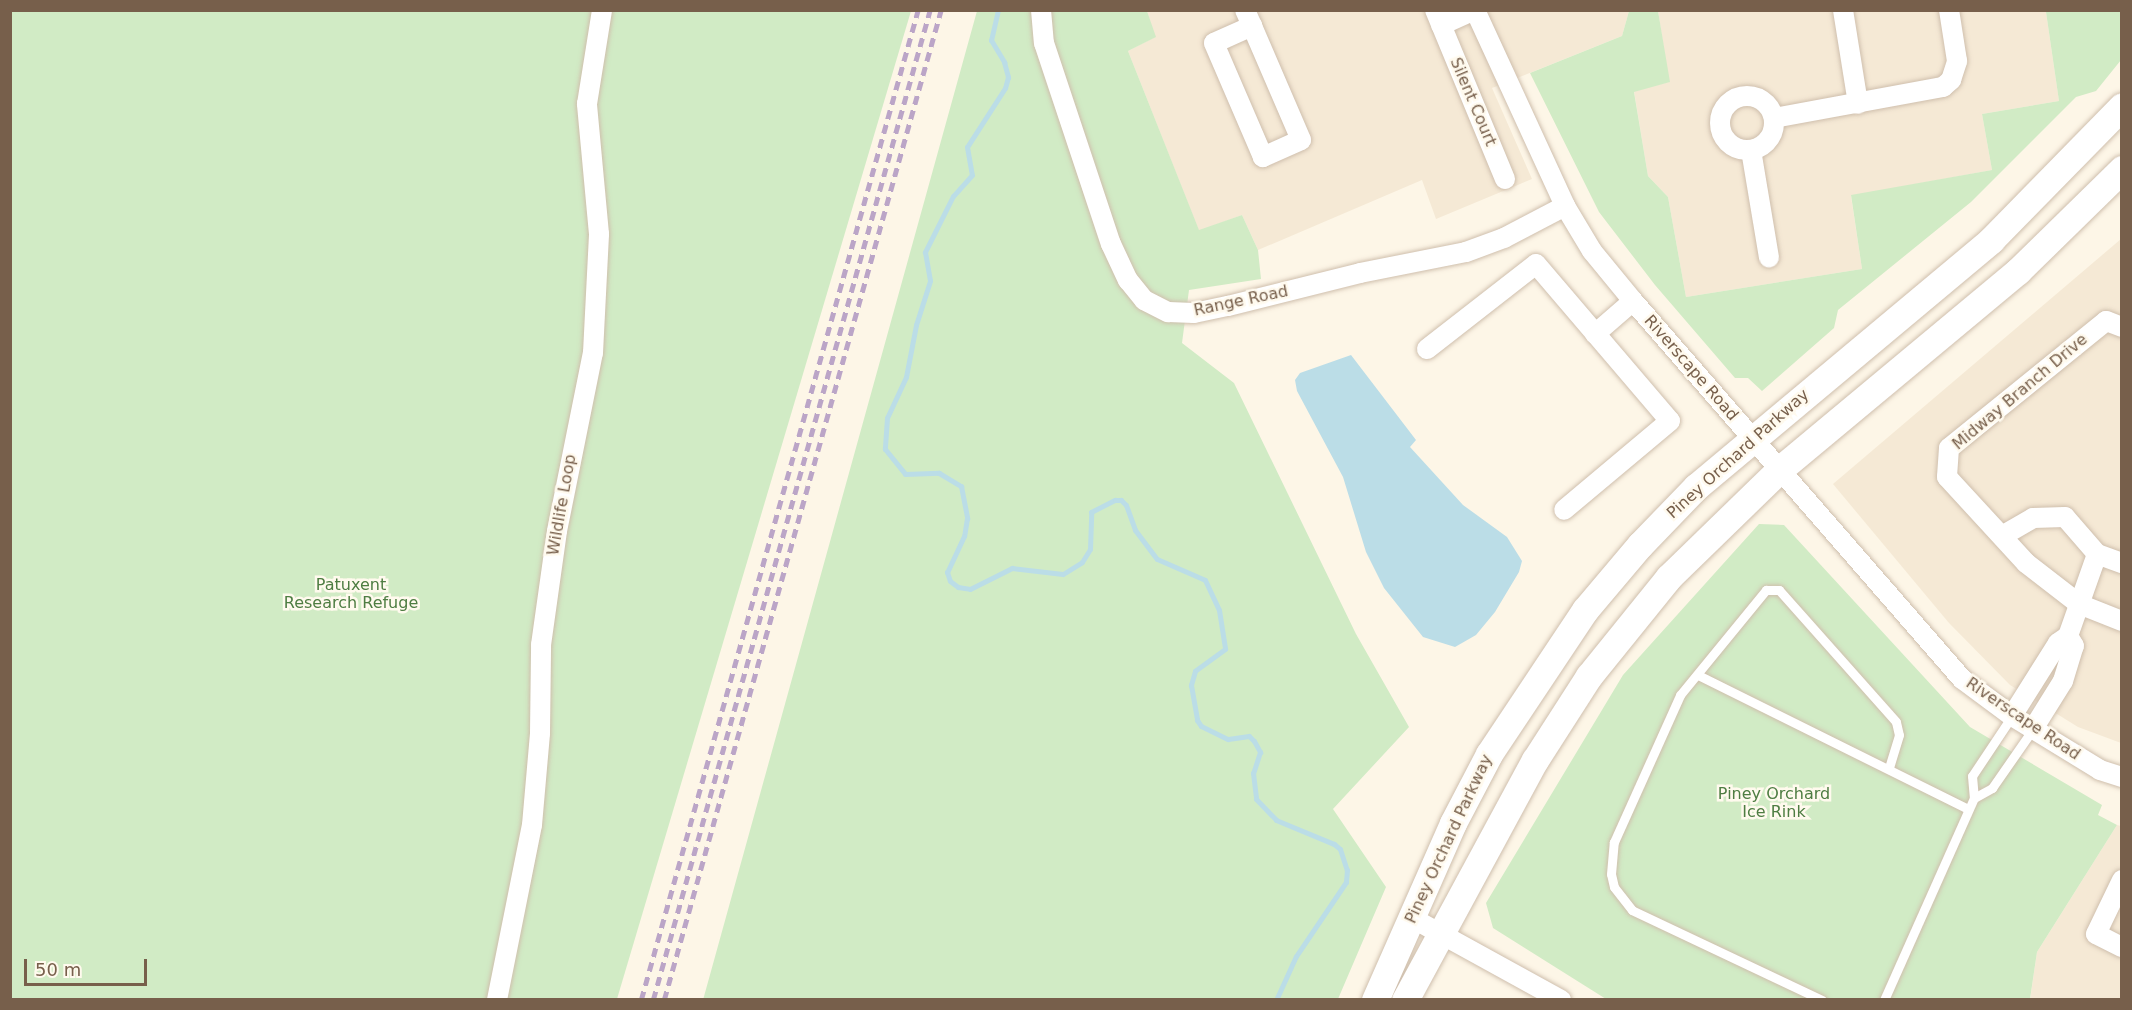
<!DOCTYPE html>
<style>
body{margin:0}
#map{position:relative;width:2132px;height:1010px;overflow:hidden;background:#fdf6e7;font-family:"DejaVu Sans",sans-serif}
div>[style]{position:absolute}
.residential>*{inset:0;background:#f5e9d5}
.green>*{inset:0;background:#d1ebc5}
.water>*{inset:0;background:#bbdde7}
.stream>*{height:5px;margin:-2.5px;padding:0 2.5px;transform-origin:2.5px;border-radius:2.5px;background:#bbdde7}
.roads{filter:drop-shadow(0 0 2px #cfbfad) drop-shadow(0 0 2px #cfbfad)}
.lane>*{height:9px;margin:-4.5px;padding:0 4.5px;transform-origin:4.5px;border-radius:4.5px;background:#fff}
.street>*{height:20px;margin:-10px;padding:0 10px;transform-origin:10px;border-radius:10px;background:#fff}
.street>.ring{margin:-10px;padding:0;box-sizing:content-box;background:none;border:20px solid #fff;border-radius:50%}
.secondary>*{height:27px;margin:-13.5px;padding:0 13.5px;transform-origin:13.5px;border-radius:13.5px;background:#fff}
.rail>*{height:4.5px;margin-top:-2.25px;transform-origin:0;background:repeating-linear-gradient(90deg,#bba5c7 0 9px,transparent 0 15px)}
span{translate:-50% -50%;white-space:nowrap;text-align:center;line-height:1.15;-webkit-text-stroke:5px #fffaee;paint-order:stroke}
.street-label{font-size:16px;color:#775f4b}
.park-label{font-size:16px;color:#4e7d42}
.frame{position:absolute;inset:0;border:12px solid #775f4b;pointer-events:none}
.scale{position:absolute;left:24px;top:959px;width:123px;height:27px;box-sizing:border-box;border:3px solid #775f4b;border-top:0;padding-left:8px;font-size:18px;line-height:21px;white-space:nowrap;color:#775f4b;-webkit-text-stroke:4px #fffaee;paint-order:stroke}
</style>
<div id="map">
<div class="residential">
<i style="clip-path:polygon(1147px 11px,1629px 11px,1622px 36px,1492px 88px,1532px 179px,1436px 219px,1422px 180px,1258px 250px,1242px 215px,1199px 231px,1128px 51px,1155px 37px)"></i>
<i style="clip-path:polygon(1658px 11px,2052px 11px,2046px 12px,2059px 101px,1982px 114px,1992px 170px,1851px 196px,1862px 269px,1686px 297px,1668px 197px,1648px 176px,1634px 91px,1669px 82px)"></i>
<i style="clip-path:polygon(2121px 239px,2121px 743px,2078px 727px,2010px 685px,1949px 623px,1833px 484px)"></i>
<i style="clip-path:polygon(2117px 825px,2121px 826px,2121px 999px,2030px 1000px,2037px 952px)"></i>
</div>
<div class="green">
<i style="clip-path:polygon(10px 11px,911px 11px,617px 999px,11px 999px)"></i>
<i style="clip-path:polygon(977px 11px,1147px 11px,1156px 37px,1128px 51px,1199px 230px,1242px 215px,1258px 250px,1261px 279px,1189px 290px,1182px 343px,1234px 383px,1356px 634px,1409px 727px,1333px 809px,1386px 887px,1338px 999px,703px 1000px)"></i>
<i style="clip-path:polygon(1629px 11px,1658px 11px,1670px 82px,1634px 92px,1648px 176px,1668px 197px,1686px 297px,1862px 269px,1851px 195px,1992px 170px,1982px 114px,2059px 101px,2046px 12px,2121px 11px,2121px 60px,2096px 91px,2076px 97px,1971px 202px,1838px 310px,1834px 328px,1762px 391px,1748px 378px,1735px 378px,1655px 285px,1599px 212px,1530px 73px,1622px 36px)"></i>
<i style="clip-path:polygon(1759px 524px,1784px 525px,1970px 727px,2102px 805px,2098px 815px,2117px 825px,2037px 952px,2030px 999px,1606px 999px,1493px 928px,1486px 903px,1623px 675px)"></i>
</div>
<div class="water">
<i style="clip-path:polygon(1351px 355px,1416px 440px,1410px 447px,1463px 505px,1507px 537px,1522px 561px,1519px 572px,1495px 612px,1476px 635px,1455px 647px,1423px 637px,1384px 588px,1366px 552px,1343px 477px,1297px 391px,1295px 380px,1300px 373px)"></i>
</div>
<div class="stream">
<i style="left:998px;top:10px;width:31px;rotate:103deg"></i>
<i style="left:991px;top:40px;width:26px;rotate:59deg"></i>
<i style="left:1004px;top:62px;width:16px;rotate:75deg"></i>
<i style="left:1008px;top:77px;width:11px;rotate:105deg"></i>
<i style="left:1005px;top:88px;width:70px;rotate:122.8deg"></i>
<i style="left:967px;top:147px;width:28px;rotate:80deg"></i>
<i style="left:972px;top:175px;width:28px;rotate:132deg"></i>
<i style="left:953px;top:196px;width:63px;rotate:116.6deg"></i>
<i style="left:925px;top:252px;width:29px;rotate:80deg"></i>
<i style="left:930px;top:281px;width:46px;rotate:107.7deg"></i>
<i style="left:916px;top:325px;width:53px;rotate:100.9deg"></i>
<i style="left:906px;top:377px;width:45px;rotate:114.9deg"></i>
<i style="left:887px;top:418px;width:31px;rotate:94deg"></i>
<i style="left:885px;top:449px;width:32px;rotate:51deg"></i>
<i style="left:905px;top:474px;width:34px;rotate:-2deg"></i>
<i style="left:939px;top:473px;width:26px;rotate:31deg"></i>
<i style="left:961px;top:486px;width:33px;rotate:79deg"></i>
<i style="left:967px;top:518px;width:18px;rotate:99deg"></i>
<i style="left:964px;top:536px;width:40px;rotate:115deg"></i>
<i style="left:947px;top:572px;width:9px;rotate:72deg"></i>
<i style="left:950px;top:581px;width:10px;rotate:37deg"></i>
<i style="left:958px;top:587px;width:12px;rotate:9deg"></i>
<i style="left:970px;top:589px;width:47px;rotate:-26.6deg"></i>
<i style="left:1012px;top:568px;width:51px;rotate:6.7deg"></i>
<i style="left:1063px;top:574px;width:22px;rotate:-32deg"></i>
<i style="left:1082px;top:562px;width:15px;rotate:-58deg"></i>
<i style="left:1090px;top:549px;width:37px;rotate:-88deg"></i>
<i style="left:1091px;top:512px;width:27px;rotate:-27deg"></i>
<i style="left:1115px;top:500px;width:6px"></i>
<i style="left:1121px;top:500px;width:7px;rotate:45deg"></i>
<i style="left:1126px;top:505px;width:27px;rotate:70deg"></i>
<i style="left:1135px;top:530px;width:36px;rotate:53deg"></i>
<i style="left:1157px;top:559px;width:52px;rotate:23.6deg"></i>
<i style="left:1205px;top:580px;width:33px;rotate:65deg"></i>
<i style="left:1219px;top:610px;width:39px;rotate:81deg"></i>
<i style="left:1225px;top:649px;width:37px;rotate:144deg"></i>
<i style="left:1195px;top:671px;width:15px;rotate:106deg"></i>
<i style="left:1191px;top:685px;width:36px;rotate:80deg"></i>
<i style="left:1197px;top:720px;width:7px;rotate:56deg"></i>
<i style="left:1201px;top:726px;width:30px;rotate:26deg"></i>
<i style="left:1228px;top:739px;width:21px;rotate:-8deg"></i>
<i style="left:1249px;top:736px;width:7px;rotate:45deg"></i>
<i style="left:1254px;top:741px;width:13px;rotate:61deg"></i>
<i style="left:1260px;top:752px;width:22px;rotate:108deg"></i>
<i style="left:1253px;top:773px;width:26px;rotate:83deg"></i>
<i style="left:1256px;top:799px;width:29px;rotate:46deg"></i>
<i style="left:1276px;top:820px;width:63px;rotate:22.5deg"></i>
<i style="left:1334px;top:844px;width:8px;rotate:40deg"></i>
<i style="left:1340px;top:849px;width:22px;rotate:72deg"></i>
<i style="left:1347px;top:870px;width:12px;rotate:95deg"></i>
<i style="left:1346px;top:882px;width:89px;rotate:124deg"></i>
<i style="left:1296px;top:956px;width:48px;rotate:114.4deg"></i>
</div>
<div class="roads">
<div class="lane">
<i style="left:1698px;top:675px;width:301px;rotate:26.4deg"></i>
<i style="left:2012px;top:716px;width:72px;rotate:123.7deg"></i>
<i style="left:1972px;top:776px;width:22px;rotate:85deg"></i>
<i style="left:1974px;top:798px;width:21px;rotate:-29deg"></i>
<i style="left:1992px;top:788px;width:72px;rotate:-55.2deg"></i>
<i style="left:1822px;top:1000px;width:210px;rotate:-154.7deg"></i>
<i style="left:1632px;top:910px;width:29px;rotate:-128deg"></i>
<i style="left:1614px;top:887px;width:13px;rotate:-103deg"></i>
<i style="left:1611px;top:874px;width:32px;rotate:-85deg"></i>
<i style="left:1614px;top:842px;width:161px;rotate:-65.8deg"></i>
<i style="left:1680px;top:695px;width:136px;rotate:-50.7deg"></i>
<i style="left:1766px;top:590px;width:13px"></i>
<i style="left:1779px;top:590px;width:176px;rotate:48.4deg"></i>
<i style="left:1896px;top:722px;width:13px;rotate:77deg"></i>
<i style="left:1899px;top:735px;width:34px;rotate:107deg"></i>
<i style="left:1884px;top:1000px;width:221px;rotate:-66deg"></i>
</div>
<div class="street">
<i style="left:1041px;top:10px;width:33px;rotate:85deg"></i>
<i style="left:1044px;top:43px;width:212px;rotate:71.6deg"></i>
<i style="left:1111px;top:244px;width:40px;rotate:65deg"></i>
<i style="left:1128px;top:280px;width:26px;rotate:51deg"></i>
<i style="left:1144px;top:300px;width:27px;rotate:27deg"></i>
<i style="left:1168px;top:312px;width:26px;rotate:2deg"></i>
<i style="left:1194px;top:313px;width:35px;rotate:-12deg"></i>
<i style="left:1228px;top:306px;width:136px;rotate:-14deg"></i>
<i style="left:1360px;top:273px;width:108px;rotate:-11.2deg"></i>
<i style="left:1466px;top:252px;width:40px;rotate:-20.2deg"></i>
<i style="left:1504px;top:238px;width:69px;rotate:-27.7deg"></i>
<i style="left:1245px;top:10px;width:17px;rotate:66deg"></i>
<i style="left:1252px;top:26px;width:124px;rotate:66.7deg"></i>
<i style="left:1301px;top:140px;width:42px;rotate:155.9deg"></i>
<i style="left:1263px;top:157px;width:124px;rotate:-113.3deg"></i>
<i style="left:1214px;top:43px;width:42px;rotate:-24.1deg"></i>
<i style="left:1435px;top:10px;width:183px;rotate:67.5deg"></i>
<i style="left:1475px;top:10px;width:216px;rotate:65.3deg"></i>
<i style="left:1565px;top:206px;width:52px;rotate:59deg"></i>
<i style="left:1592px;top:251px;width:65px;rotate:50.6deg"></i>
<i style="left:1633px;top:301px;width:501px;rotate:48.96deg"></i>
<i style="left:1962px;top:679px;width:62px;rotate:36.5deg"></i>
<i style="left:2012px;top:716px;width:103px;rotate:31.5deg"></i>
<i style="left:2100px;top:770px;width:23px;rotate:18deg"></i>
<i style="left:1843px;top:10px;width:95px;rotate:80.9deg"></i>
<i style="left:1441px;top:25px;width:37px;rotate:-24deg"></i>
<i class="ring" style="left:1720px;top:96px;width:34px;height:34px"></i>
<i style="left:1774px;top:118px;width:172px;rotate:-10.4deg"></i>
<i style="left:1943px;top:87px;width:11px;rotate:-41deg"></i>
<i style="left:1951px;top:80px;width:20px;rotate:-72deg"></i>
<i style="left:1957px;top:61px;width:52px;rotate:-98.9deg"></i>
<i style="left:1751px;top:150px;width:109px;rotate:80.5deg"></i>
<i style="left:2122px;top:327px;width:17px;rotate:-159deg"></i>
<i style="left:2106px;top:321px;width:202px;rotate:141deg"></i>
<i style="left:1949px;top:448px;width:29px;rotate:94deg"></i>
<i style="left:1947px;top:477px;width:117px;rotate:47.4deg"></i>
<i style="left:2026px;top:563px;width:67px;rotate:37.7deg"></i>
<i style="left:2079px;top:604px;width:46px;rotate:21.6deg"></i>
<i style="left:1595px;top:334px;width:50px;rotate:-41deg"></i>
<i style="left:1427px;top:349px;width:138px;rotate:-37.9deg"></i>
<i style="left:1536px;top:264px;width:206px;rotate:49.5deg"></i>
<i style="left:1670px;top:421px;width:138px;rotate:140deg"></i>
<i style="left:2002px;top:536px;width:36px;rotate:-30deg"></i>
<i style="left:2033px;top:518px;width:32px;rotate:-2deg"></i>
<i style="left:2065px;top:517px;width:49px;rotate:49.1deg"></i>
<i style="left:2097px;top:554px;width:27px;rotate:20deg"></i>
<i style="left:2012px;top:716px;width:86px;rotate:-57.8deg"></i>
<i style="left:2058px;top:643px;width:12px;rotate:-35deg"></i>
<i style="left:2068px;top:636px;width:87px;rotate:-70.5deg"></i>
<i style="left:2033px;top:729px;width:57px;rotate:-58deg"></i>
<i style="left:2063px;top:681px;width:37px;rotate:-73deg"></i>
<i style="left:2074px;top:646px;width:12px;rotate:-121deg"></i>
<i style="left:2122px;top:880px;width:60px;rotate:115.7deg"></i>
<i style="left:2096px;top:934px;width:29px;rotate:27deg"></i>
<i style="left:1412px;top:918px;width:170px;rotate:28.8deg"></i>
<i style="left:497px;top:1000px;width:178px;rotate:-78.7deg"></i>
<i style="left:532px;top:825px;width:92px;rotate:-85deg"></i>
<i style="left:540px;top:733px;width:88px;rotate:-89.3deg"></i>
<i style="left:541px;top:645px;width:115px;rotate:-82deg"></i>
<i style="left:557px;top:531px;width:182px;rotate:-78.6deg"></i>
<i style="left:593px;top:353px;width:119px;rotate:-87.1deg"></i>
<i style="left:599px;top:234px;width:131px;rotate:-95.3deg"></i>
<i style="left:587px;top:104px;width:95px;rotate:-80.9deg"></i>
</div>
<div class="secondary">
<i style="left:1375px;top:1000px;width:193px;rotate:-66.2deg"></i>
<i style="left:1453px;top:823px;width:78px;rotate:-62.4deg"></i>
<i style="left:1489px;top:754px;width:173px;rotate:-56.3deg"></i>
<i style="left:1585px;top:610px;width:85px;rotate:-49.8deg"></i>
<i style="left:1640px;top:545px;width:81px;rotate:-46deg"></i>
<i style="left:1696px;top:487px;width:385px;rotate:-39.9deg"></i>
<i style="left:1991px;top:240px;width:187px;rotate:-45.6deg"></i>
<i style="left:1405px;top:1000px;width:273px;rotate:-61.6deg"></i>
<i style="left:1535px;top:760px;width:100px;rotate:-57.3deg"></i>
<i style="left:1589px;top:676px;width:127px;rotate:-51.1deg"></i>
<i style="left:1669px;top:577px;width:153px;rotate:-44.2deg"></i>
<i style="left:1779px;top:470px;width:311px;rotate:-39.8deg"></i>
<i style="left:2018px;top:271px;width:146px;rotate:-44.4deg"></i>
</div>
</div>
<div class="rail">
<i style="left:641px;top:1000px;width:1028px;rotate:-74.37deg"></i>
<i style="left:653px;top:1000px;width:1028px;rotate:-74.37deg"></i>
<i style="left:664px;top:1000px;width:1028px;rotate:-74.37deg"></i>
</div>
<div class="street-label">
<span style="left:1473px;top:102px;rotate:67deg">Silent Court</span>
<span style="left:1241px;top:301px;rotate:-12deg">Range Road</span>
<span style="left:1691px;top:368px;rotate:49deg">Riverscape Road</span>
<span style="left:2020px;top:392px;rotate:-40deg">Midway Branch Drive</span>
<span style="left:1738px;top:454px;rotate:-42deg">Piney Orchard Parkway</span>
<span style="left:562px;top:505px;rotate:-80deg">Wildlife Loop</span>
<span style="left:2023px;top:719px;rotate:34deg">Riverscape Road</span>
<span style="left:1449px;top:839px;rotate:-65deg">Piney Orchard Parkway</span>
</div>
<div class="park-label">
<span style="left:351px;top:594px">Patuxent<br>Research Refuge</span>
<span style="left:1774px;top:803px">Piney Orchard<br>Ice Rink</span>
</div>
<div class="frame"></div>
<div class="scale">50 m</div>
</div>
